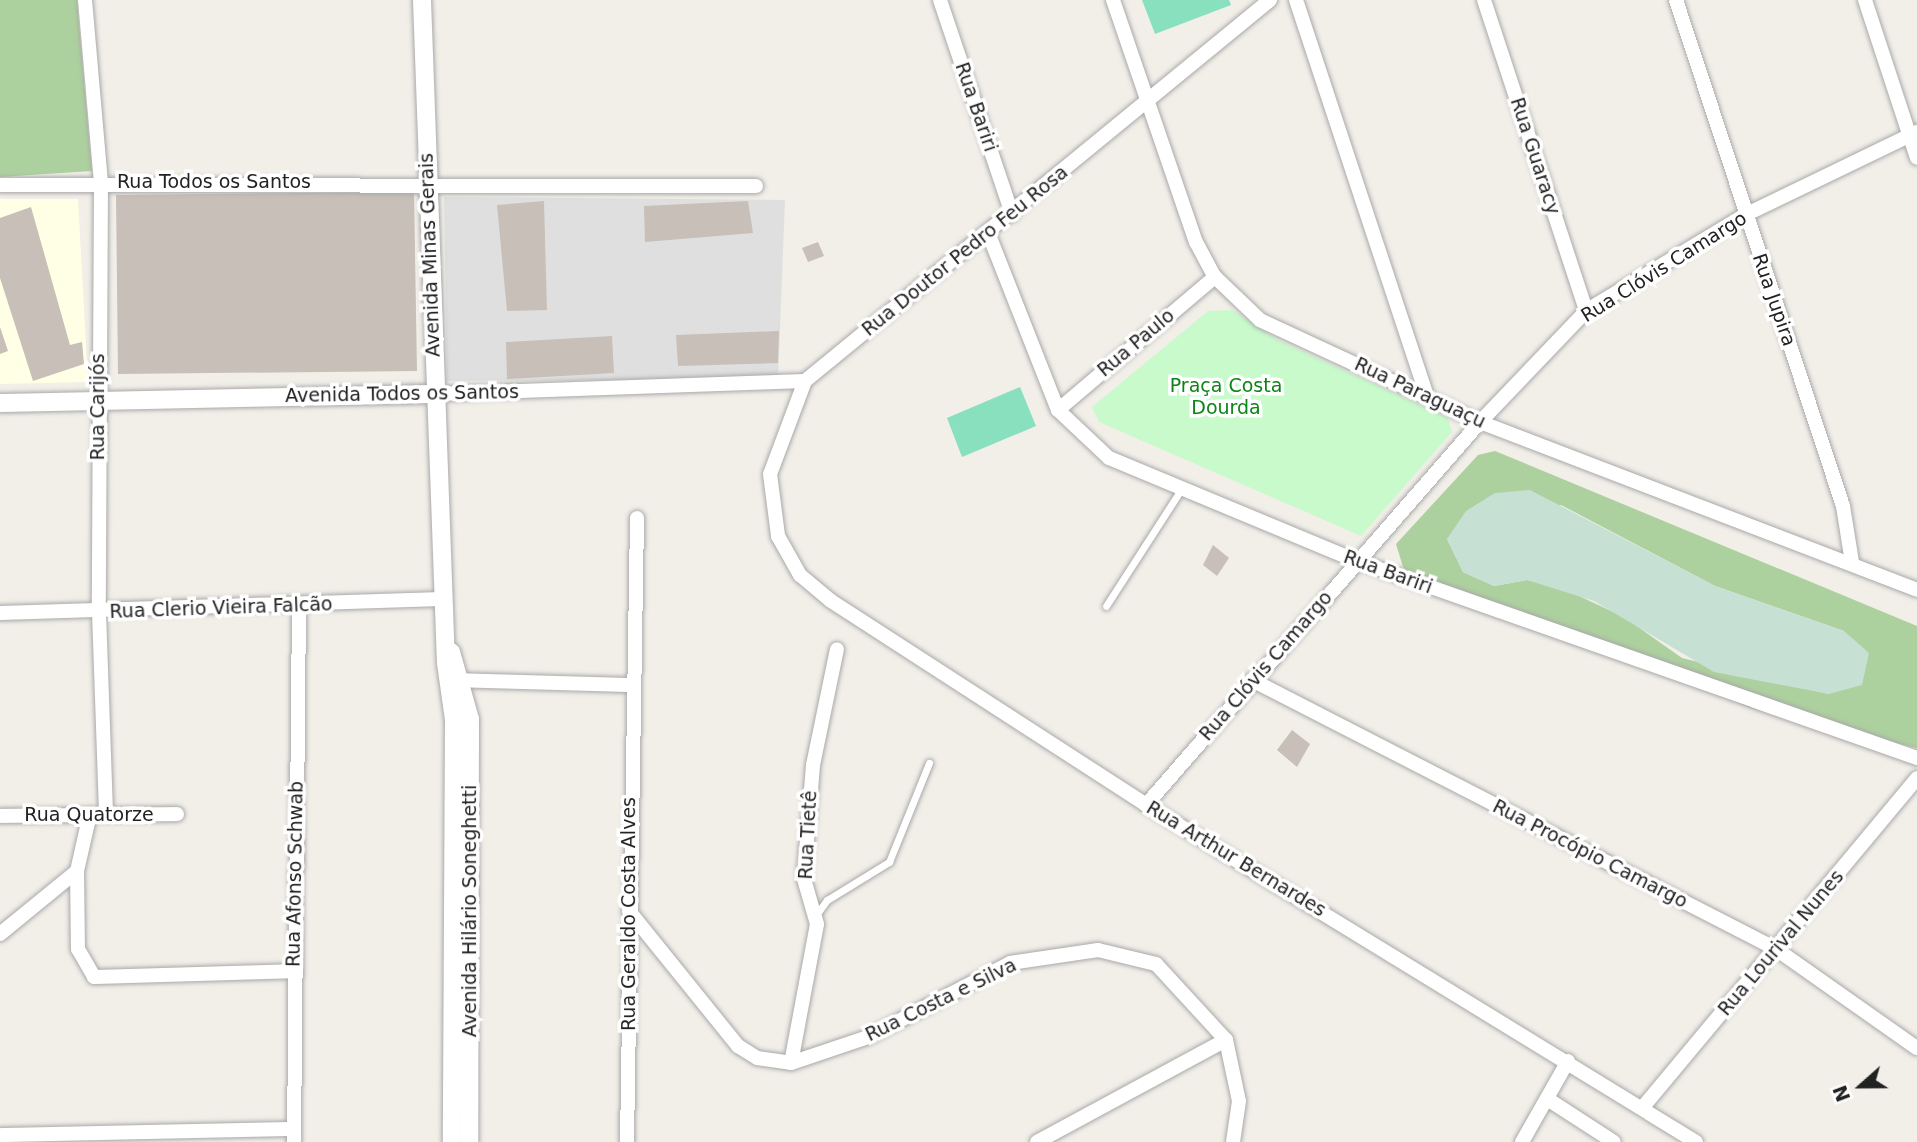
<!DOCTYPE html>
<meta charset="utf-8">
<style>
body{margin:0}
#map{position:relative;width:1917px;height:1142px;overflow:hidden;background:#f2efe9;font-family:"DejaVu Sans",sans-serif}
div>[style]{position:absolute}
.residential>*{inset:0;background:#e0dfdf}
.education>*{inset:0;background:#ffffe5}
.forest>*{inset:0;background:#add19e}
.wetland>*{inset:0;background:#c6e0d4}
.park>*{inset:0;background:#c8facc}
.pitch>*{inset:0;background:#88e0be}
.building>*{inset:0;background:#c7bfb8}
.roads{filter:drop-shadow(0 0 2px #a9a9a9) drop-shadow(0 0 2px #a9a9a9)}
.service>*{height:7px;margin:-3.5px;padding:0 3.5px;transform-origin:3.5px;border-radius:3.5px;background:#fff}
.minor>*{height:14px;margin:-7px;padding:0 7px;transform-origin:7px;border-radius:7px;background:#fff}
.tertiary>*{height:18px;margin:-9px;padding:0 9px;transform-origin:9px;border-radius:9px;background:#fff}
span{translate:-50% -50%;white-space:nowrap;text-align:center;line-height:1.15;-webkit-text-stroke:7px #fff;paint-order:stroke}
.street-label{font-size:19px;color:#222}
.park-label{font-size:19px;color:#0c8416}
.north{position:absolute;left:1826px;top:1051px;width:70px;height:70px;-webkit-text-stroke:5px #fff;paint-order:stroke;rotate:249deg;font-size:19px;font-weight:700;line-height:28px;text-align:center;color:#222}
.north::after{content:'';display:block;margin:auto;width:24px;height:32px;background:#222;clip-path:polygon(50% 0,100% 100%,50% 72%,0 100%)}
</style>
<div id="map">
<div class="residential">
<i style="clip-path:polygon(444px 197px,785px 200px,778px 379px,447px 381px)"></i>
</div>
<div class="education">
<i style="clip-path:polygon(0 199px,78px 199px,88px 382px,0 384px)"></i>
</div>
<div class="forest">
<i style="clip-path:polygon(0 0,77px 0,92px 171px,0 177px)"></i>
<i style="clip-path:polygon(evenodd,1495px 451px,1917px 626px,1917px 748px,1753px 709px,1404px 570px,1396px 544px,1478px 455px,1495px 451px,1561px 505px,1715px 586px,1844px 631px,1829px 694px,1682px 658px,1624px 617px,1562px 588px,1527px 580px,1494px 586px,1463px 572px,1447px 539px,1561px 505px)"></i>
</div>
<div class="wetland">
<i style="clip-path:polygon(1530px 490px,1715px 586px,1844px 631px,1869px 653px,1862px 685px,1829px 694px,1714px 672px,1594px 601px,1527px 580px,1494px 586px,1463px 572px,1447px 539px,1466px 511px,1495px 493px)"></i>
</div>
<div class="park">
<i style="clip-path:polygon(1232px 310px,1278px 340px,1448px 418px,1452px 432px,1361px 536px,1099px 422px,1092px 407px,1208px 311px)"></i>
</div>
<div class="pitch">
<i style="clip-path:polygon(1142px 0,1229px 0,1231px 5px,1155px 34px)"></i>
<i style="clip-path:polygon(1020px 387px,1036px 426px,962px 457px,947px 418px)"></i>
</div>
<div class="building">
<i style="clip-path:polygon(414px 192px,417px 371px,118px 374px,116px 195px)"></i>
<i style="clip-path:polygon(544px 201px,547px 310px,507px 311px,497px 205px)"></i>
<i style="clip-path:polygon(748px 201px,753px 233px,645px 242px,644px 206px)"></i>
<i style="clip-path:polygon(31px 207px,70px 345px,82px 342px,84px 364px,33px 381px,0 278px,0 218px)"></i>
<i style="clip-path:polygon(818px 242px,824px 256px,808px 262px,802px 248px)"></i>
<i style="clip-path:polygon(0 327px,8px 351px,0 354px)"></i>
<i style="clip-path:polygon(779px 331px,778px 363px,678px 366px,676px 335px)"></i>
<i style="clip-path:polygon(612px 336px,614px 373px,507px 379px,506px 342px)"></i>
<i style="clip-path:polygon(1213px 545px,1229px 558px,1217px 576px,1203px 565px)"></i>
<i style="clip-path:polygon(1292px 730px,1310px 744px,1297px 767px,1277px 750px)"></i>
</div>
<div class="roads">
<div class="service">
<i style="left:1106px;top:606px;width:137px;rotate:-57.2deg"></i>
<i style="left:816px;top:915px;width:19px;rotate:-54deg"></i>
<i style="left:827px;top:900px;width:73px;rotate:-31.5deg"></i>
<i style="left:889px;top:862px;width:107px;rotate:-68deg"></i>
</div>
<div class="minor">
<i style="left:85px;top:0;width:183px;rotate:85deg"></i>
<i style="left:101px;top:182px;width:430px;rotate:90.3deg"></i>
<i style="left:99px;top:612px;width:202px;rotate:88deg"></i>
<i style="left:940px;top:0;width:226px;rotate:71.4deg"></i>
<i style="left:1113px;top:0;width:256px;rotate:71.1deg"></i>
<i style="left:1196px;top:242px;width:40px;rotate:62deg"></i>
<i style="left:1215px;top:277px;width:62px;rotate:43.7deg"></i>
<i style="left:1260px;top:320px;width:242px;rotate:24.9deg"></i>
<i style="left:1480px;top:422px;width:468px;rotate:21deg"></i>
<i style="left:1270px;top:0;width:601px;rotate:140.67deg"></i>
<i style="left:805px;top:381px;width:99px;rotate:110.6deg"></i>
<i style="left:770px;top:474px;width:63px;rotate:82.6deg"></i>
<i style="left:778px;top:536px;width:45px;rotate:60.6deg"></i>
<i style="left:800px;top:575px;width:40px;rotate:40deg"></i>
<i style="left:831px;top:601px;width:375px;rotate:32.9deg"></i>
<i style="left:1146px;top:805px;width:645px;rotate:31.5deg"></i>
<i style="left:1296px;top:0;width:416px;rotate:71.7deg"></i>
<i style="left:1484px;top:0;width:327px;rotate:71.8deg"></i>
<i style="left:1676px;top:0;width:533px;rotate:71.74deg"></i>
<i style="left:1843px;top:506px;width:57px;rotate:80.9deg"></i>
<i style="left:1865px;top:0;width:166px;rotate:71.8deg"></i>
<i style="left:0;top:185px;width:756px;rotate:0.08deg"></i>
<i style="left:989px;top:235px;width:188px;rotate:68.5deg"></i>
<i style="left:1058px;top:410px;width:70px;rotate:43.3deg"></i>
<i style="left:1109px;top:458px;width:269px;rotate:22.6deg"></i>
<i style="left:1357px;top:561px;width:594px;rotate:19.38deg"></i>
<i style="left:434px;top:394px;width:371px;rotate:-2deg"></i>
<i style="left:1058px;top:410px;width:206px;rotate:-40.3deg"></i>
<i style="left:0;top:613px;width:443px;rotate:-1.8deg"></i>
<i style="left:450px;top:680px;width:180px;rotate:1.6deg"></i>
<i style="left:1252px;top:680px;width:589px;rotate:27.17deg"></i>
<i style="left:1776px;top:949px;width:172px;rotate:35.1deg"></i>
<i style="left:1146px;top:805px;width:508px;rotate:-48.91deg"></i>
<i style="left:1480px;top:422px;width:153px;rotate:-46.3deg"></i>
<i style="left:1586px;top:311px;width:186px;rotate:-31.1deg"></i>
<i style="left:1745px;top:215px;width:191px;rotate:-25.8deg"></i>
<i style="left:0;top:816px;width:177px;rotate:-0.6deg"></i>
<i style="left:77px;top:871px;width:78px;rotate:89.3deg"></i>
<i style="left:78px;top:949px;width:32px;rotate:60deg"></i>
<i style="left:94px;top:977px;width:199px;rotate:-1.7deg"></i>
<i style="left:629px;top:911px;width:174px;rotate:51.1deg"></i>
<i style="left:738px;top:1046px;width:22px;rotate:32deg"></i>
<i style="left:757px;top:1058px;width:34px;rotate:8deg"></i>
<i style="left:791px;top:1063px;width:81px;rotate:-18.7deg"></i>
<i style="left:868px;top:1037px;width:160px;rotate:-27.5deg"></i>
<i style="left:1010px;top:963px;width:89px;rotate:-8.4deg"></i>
<i style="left:1098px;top:950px;width:60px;rotate:13.6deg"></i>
<i style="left:1156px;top:964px;width:103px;rotate:47.4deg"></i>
<i style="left:1226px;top:1040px;width:62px;rotate:78deg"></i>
<i style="left:1239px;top:1101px;width:41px;rotate:98.3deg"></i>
<i style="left:0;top:934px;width:99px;rotate:-39.3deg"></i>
<i style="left:77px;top:871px;width:58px;rotate:-77.2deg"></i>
<i style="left:791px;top:1063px;width:141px;rotate:-79.4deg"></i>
<i style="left:817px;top:924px;width:47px;rotate:-106.1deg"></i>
<i style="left:804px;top:879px;width:114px;rotate:-85.5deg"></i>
<i style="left:813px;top:765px;width:118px;rotate:-78.3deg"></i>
<i style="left:1549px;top:1100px;width:77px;rotate:32.9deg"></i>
<i style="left:1643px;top:1107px;width:428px;rotate:-50.2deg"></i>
<i style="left:0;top:1135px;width:294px;rotate:-1.2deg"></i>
<i style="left:294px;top:1142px;width:537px;rotate:-89.47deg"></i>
<i style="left:627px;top:1142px;width:624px;rotate:-89.08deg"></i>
<i style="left:1037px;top:1142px;width:215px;rotate:-28.4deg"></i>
<i style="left:1522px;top:1142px;width:93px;rotate:-60.4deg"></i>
</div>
<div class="tertiary">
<i style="left:422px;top:0;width:663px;rotate:87.93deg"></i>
<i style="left:446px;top:663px;width:58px;rotate:82deg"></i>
<i style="left:454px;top:720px;width:422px;rotate:90.3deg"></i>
<i style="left:0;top:403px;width:434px;rotate:-1.2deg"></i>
<i style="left:451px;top:652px;width:70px;rotate:74.2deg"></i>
<i style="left:470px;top:719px;width:423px;rotate:90.1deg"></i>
</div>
</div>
<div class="street-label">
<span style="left:976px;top:107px;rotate:71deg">Rua Bariri</span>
<span style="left:1535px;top:156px;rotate:72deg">Rua Guaracy</span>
<span style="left:214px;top:182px">Rua Todos os Santos</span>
<span style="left:965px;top:251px;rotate:-39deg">Rua Doutor Pedro Feu Rosa</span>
<span style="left:430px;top:255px;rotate:-92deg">Avenida Minas Gerais</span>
<span style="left:1664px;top:267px;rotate:-32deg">Rua Clóvis Camargo</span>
<span style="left:1774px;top:300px;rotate:71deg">Rua Jupira</span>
<span style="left:1136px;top:343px;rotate:-40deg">Rua Paulo</span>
<span style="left:1420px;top:393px;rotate:25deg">Rua Paraguaçu</span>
<span style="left:402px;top:394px;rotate:-1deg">Avenida Todos os Santos</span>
<span style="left:98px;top:407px;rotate:-90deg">Rua Carijós</span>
<span style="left:1388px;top:572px;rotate:20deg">Rua Bariri</span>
<span style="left:221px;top:608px;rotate:-2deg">Rua Clerio Vieira Falcão</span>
<span style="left:1266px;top:666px;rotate:-49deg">Rua Clóvis Camargo</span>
<span style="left:89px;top:815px">Rua Quatorze</span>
<span style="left:808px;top:835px;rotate:-87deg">Rua Tietê</span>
<span style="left:1590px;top:854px;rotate:27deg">Rua Procópio Camargo</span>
<span style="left:1236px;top:859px;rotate:31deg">Rua Arthur Bernardes</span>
<span style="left:295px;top:874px;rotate:-89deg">Rua Afonso Schwab</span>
<span style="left:470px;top:911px;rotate:-90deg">Avenida Hilário Soneghetti</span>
<span style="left:629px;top:914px;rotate:-90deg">Rua Geraldo Costa Alves</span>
<span style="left:1781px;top:943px;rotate:-50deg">Rua Lourival Nunes</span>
<span style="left:941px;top:1000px;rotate:-26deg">Rua Costa e Silva</span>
</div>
<div class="park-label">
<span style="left:1226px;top:397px">Praça Costa<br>Dourda</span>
</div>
<div class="north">N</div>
</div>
